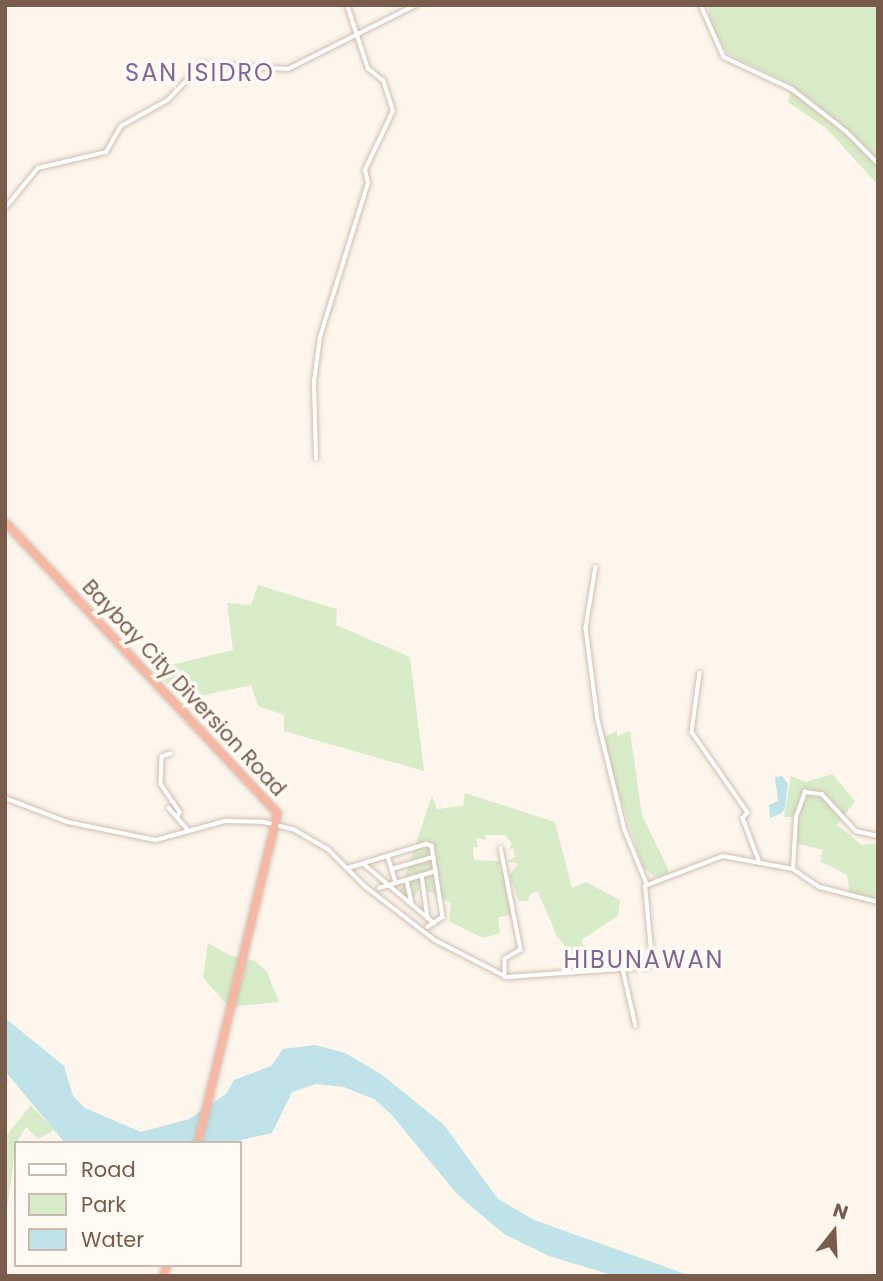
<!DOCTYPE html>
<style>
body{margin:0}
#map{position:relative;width:883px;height:1281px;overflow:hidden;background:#fdf6ec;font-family:Poppins,sans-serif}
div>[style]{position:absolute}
.green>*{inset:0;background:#d8ecc9}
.water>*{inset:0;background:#bfe3e8}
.roads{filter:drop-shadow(0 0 2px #d1beb0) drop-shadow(0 0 2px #d1beb0)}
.minor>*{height:3.5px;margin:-1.75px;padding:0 1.75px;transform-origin:1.75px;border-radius:1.75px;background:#fff}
.highway>*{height:7px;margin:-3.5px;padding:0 3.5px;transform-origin:3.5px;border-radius:3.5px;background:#f7b7a3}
span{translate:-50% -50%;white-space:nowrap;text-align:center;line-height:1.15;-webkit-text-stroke:7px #fffaf3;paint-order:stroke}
.street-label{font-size:21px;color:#7a5c4d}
.quarter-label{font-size:24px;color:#846695;letter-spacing:2px}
.frame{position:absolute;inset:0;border:7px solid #7a5c4d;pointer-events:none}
.legend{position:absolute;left:14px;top:1141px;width:228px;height:126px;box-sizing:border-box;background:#fffaf3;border:2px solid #cabbb1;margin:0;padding:9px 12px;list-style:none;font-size:21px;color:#7a5c4d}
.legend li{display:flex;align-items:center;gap:14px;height:35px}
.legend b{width:35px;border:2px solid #cabbb1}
.north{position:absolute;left:799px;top:1197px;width:70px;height:70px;-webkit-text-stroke:5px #fffaf3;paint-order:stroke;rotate:18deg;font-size:19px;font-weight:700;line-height:28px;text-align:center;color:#7a5c4d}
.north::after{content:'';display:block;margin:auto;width:24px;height:32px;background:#7a5c4d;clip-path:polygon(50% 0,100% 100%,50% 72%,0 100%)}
</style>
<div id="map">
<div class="green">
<i style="clip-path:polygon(708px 5px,878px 5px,878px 185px,827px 129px,788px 102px,792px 85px,728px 54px,711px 26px)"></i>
<i style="clip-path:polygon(258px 585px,337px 609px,336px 625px,410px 657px,424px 771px,284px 731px,284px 715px,258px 706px,251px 685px,182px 700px,154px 669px,233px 650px,227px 603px,251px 605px)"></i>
<i style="clip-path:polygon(617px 731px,617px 736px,630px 731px,642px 815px,670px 873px,656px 878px,643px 867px,604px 749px,603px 738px)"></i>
<i style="clip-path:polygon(832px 774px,855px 801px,837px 825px,862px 845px,878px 843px,878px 901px,870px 896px,850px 896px,847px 875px,820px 861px,823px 850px,796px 843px,794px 817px,784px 817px,791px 776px,806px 782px)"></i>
<i style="clip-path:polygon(465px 793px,555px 822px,572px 888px,586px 882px,620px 900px,618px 916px,581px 940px,592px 964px,580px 965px,557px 936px,538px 892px,531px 893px,528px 901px,519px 901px,509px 875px,518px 864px,507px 861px,515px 857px,513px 848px,508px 849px,512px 844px,505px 835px,485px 835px,486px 840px,476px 838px,478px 847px,473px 847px,474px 860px,500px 861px,499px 871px,506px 872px,511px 915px,498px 917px,500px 933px,483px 938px,449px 921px,451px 903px,420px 887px,411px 904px,398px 897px,432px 795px,437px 809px,463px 806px)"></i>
<i style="clip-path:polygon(208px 943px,231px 956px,255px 961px,267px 972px,279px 1002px,229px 1007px,203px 978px)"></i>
<i style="clip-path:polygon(31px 1105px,54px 1130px,38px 1139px,26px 1127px,16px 1143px,5px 1225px,5px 1137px)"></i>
</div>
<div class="water">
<i style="clip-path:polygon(782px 776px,788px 784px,785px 808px,782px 813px,770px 818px,769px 805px,778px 801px,775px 777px)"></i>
<i style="clip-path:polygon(5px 1018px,64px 1066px,73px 1096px,85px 1108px,141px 1132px,189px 1119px,226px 1094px,234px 1080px,271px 1066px,283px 1049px,315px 1045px,345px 1053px,381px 1074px,444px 1125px,498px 1199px,534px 1220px,691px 1276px,615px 1276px,549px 1256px,504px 1234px,457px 1194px,391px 1114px,374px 1099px,344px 1087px,316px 1084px,292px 1092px,272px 1133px,228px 1143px,65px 1143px,5px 1071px)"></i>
</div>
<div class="roads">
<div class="minor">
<i style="left:701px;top:5px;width:57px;rotate:66.1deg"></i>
<i style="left:724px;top:57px;width:75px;rotate:25.2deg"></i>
<i style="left:792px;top:89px;width:68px;rotate:37.9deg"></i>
<i style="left:846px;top:131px;width:45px;rotate:45deg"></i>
<i style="left:5px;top:208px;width:52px;rotate:-50.5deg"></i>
<i style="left:38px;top:168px;width:70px;rotate:-13.2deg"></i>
<i style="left:106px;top:152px;width:30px;rotate:-60deg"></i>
<i style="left:121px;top:126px;width:54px;rotate:-29deg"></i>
<i style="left:168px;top:100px;width:50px;rotate:-46.6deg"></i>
<i style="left:202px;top:64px;width:86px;rotate:3.3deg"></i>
<i style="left:288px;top:69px;width:143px;rotate:-26.6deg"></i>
<i style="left:316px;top:459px;width:77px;rotate:-91.5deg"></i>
<i style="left:314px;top:382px;width:45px;rotate:-82.4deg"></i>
<i style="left:320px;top:337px;width:161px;rotate:-72.7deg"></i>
<i style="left:368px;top:183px;width:13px;rotate:-103deg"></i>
<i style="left:365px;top:170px;width:65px;rotate:-64.6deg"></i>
<i style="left:393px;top:111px;width:32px;rotate:-108deg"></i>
<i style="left:383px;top:81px;width:19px;rotate:-141deg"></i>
<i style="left:368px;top:69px;width:67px;rotate:-108.2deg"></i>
<i style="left:596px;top:567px;width:62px;rotate:99.3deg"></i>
<i style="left:586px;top:628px;width:93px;rotate:82.6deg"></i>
<i style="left:598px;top:720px;width:113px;rotate:76.2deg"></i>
<i style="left:625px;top:830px;width:58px;rotate:67.8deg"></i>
<i style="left:700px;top:673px;width:60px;rotate:97.7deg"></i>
<i style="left:692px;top:732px;width:98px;rotate:55.3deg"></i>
<i style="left:748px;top:813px;width:7px;rotate:135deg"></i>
<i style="left:743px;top:818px;width:48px;rotate:69.3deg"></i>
<i style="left:171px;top:754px;width:9px;rotate:162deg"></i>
<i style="left:162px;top:757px;width:27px;rotate:92deg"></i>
<i style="left:161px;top:784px;width:34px;rotate:56deg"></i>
<i style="left:180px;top:812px;width:6px;rotate:108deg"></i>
<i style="left:5px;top:798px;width:67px;rotate:20.9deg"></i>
<i style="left:68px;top:822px;width:90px;rotate:11.6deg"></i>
<i style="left:156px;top:840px;width:72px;rotate:-15.4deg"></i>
<i style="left:225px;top:821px;width:39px;rotate:1deg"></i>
<i style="left:264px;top:822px;width:32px;rotate:14deg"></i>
<i style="left:295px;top:830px;width:38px;rotate:30deg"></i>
<i style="left:328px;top:849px;width:54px;rotate:45deg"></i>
<i style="left:366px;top:887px;width:87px;rotate:37.5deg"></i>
<i style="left:435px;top:940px;width:81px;rotate:27.2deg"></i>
<i style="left:507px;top:977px;width:141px;rotate:-4.1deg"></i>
<i style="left:648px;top:967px;width:7px;rotate:-56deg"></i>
<i style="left:652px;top:961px;width:75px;rotate:-95.3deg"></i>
<i style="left:645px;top:886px;width:84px;rotate:-21deg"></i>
<i style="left:723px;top:856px;width:71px;rotate:10.5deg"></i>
<i style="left:793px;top:869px;width:32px;rotate:34deg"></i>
<i style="left:820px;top:887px;width:60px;rotate:14.5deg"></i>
<i style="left:169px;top:808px;width:29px;rotate:49deg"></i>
<i style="left:501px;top:848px;width:104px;rotate:78.9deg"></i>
<i style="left:521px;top:950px;width:18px;rotate:151deg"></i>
<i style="left:505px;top:959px;width:18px;rotate:90deg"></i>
<i style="left:388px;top:856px;width:28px;rotate:73deg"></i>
<i style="left:364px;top:864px;width:92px;rotate:40.1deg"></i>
<i style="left:348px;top:868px;width:82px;rotate:-17.1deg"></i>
<i style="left:426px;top:844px;width:6px;rotate:18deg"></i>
<i style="left:432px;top:846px;width:72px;rotate:81.2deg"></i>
<i style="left:443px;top:917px;width:18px;rotate:146deg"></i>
<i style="left:392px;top:869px;width:43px;rotate:-16.3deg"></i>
<i style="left:793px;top:869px;width:52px;rotate:-86.7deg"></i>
<i style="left:796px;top:817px;width:27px;rotate:-70deg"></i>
<i style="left:805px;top:792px;width:17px;rotate:7deg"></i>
<i style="left:822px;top:794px;width:50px;rotate:47.4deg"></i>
<i style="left:856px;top:831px;width:23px;rotate:13deg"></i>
<i style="left:422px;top:875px;width:43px;rotate:82.1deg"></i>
<i style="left:407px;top:880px;width:25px;rotate:78deg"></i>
<i style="left:379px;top:888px;width:59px;rotate:-16.6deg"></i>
<i style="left:623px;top:969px;width:58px;rotate:77.2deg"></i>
</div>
<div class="highway">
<i style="left:5px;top:522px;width:398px;rotate:46.9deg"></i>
<i style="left:277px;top:813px;width:340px;rotate:103.6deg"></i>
<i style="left:163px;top:1276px;width:11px;rotate:-75deg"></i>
</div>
</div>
<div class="street-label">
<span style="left:184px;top:688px;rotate:47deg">Baybay City Diversion Road</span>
</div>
<div class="quarter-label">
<span style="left:200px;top:73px">SAN ISIDRO</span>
<span style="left:644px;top:960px">HIBUNAWAN</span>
</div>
<div class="frame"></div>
<ul class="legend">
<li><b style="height:9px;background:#fff"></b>Road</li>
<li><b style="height:19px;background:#d8ecc9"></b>Park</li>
<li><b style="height:19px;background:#bfe3e8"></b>Water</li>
</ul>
<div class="north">N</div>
</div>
